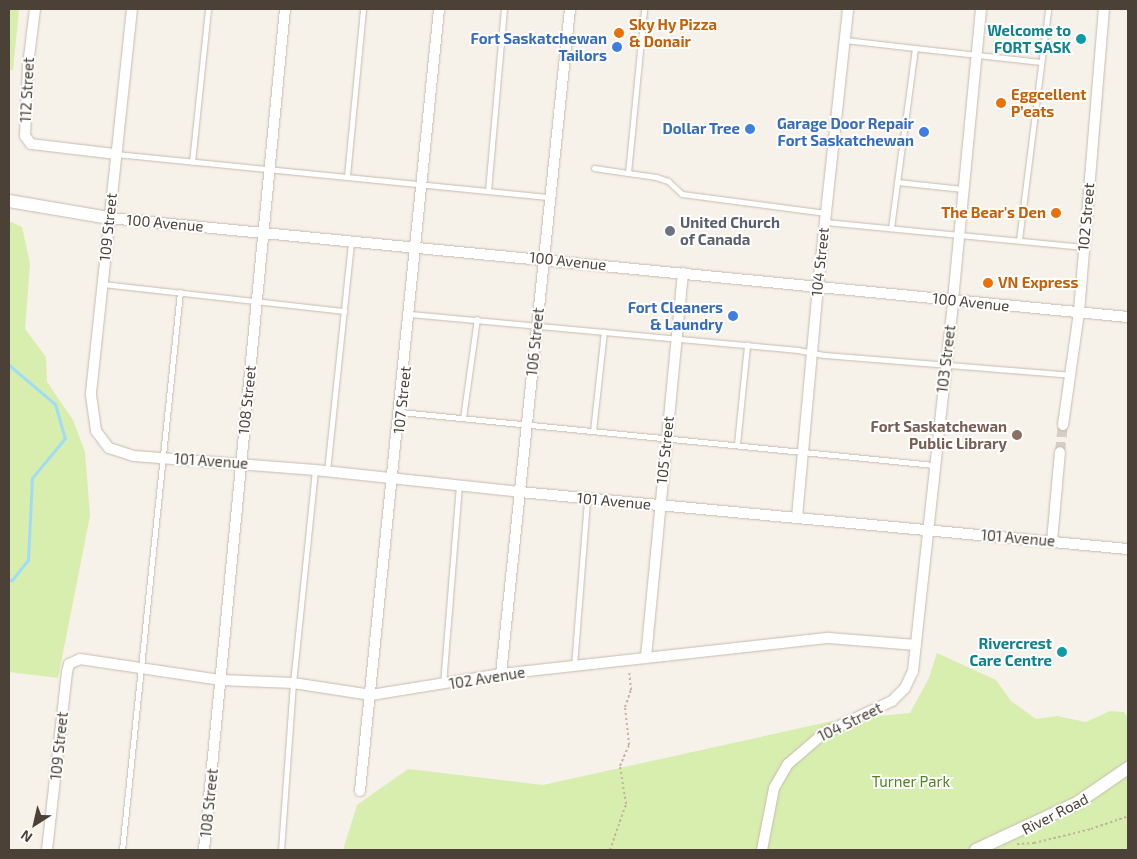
<!DOCTYPE html>
<meta charset="utf-8">
<style>
body{margin:0}
#map{position:relative;width:1137px;height:859px;overflow:hidden;background:#f6f1e9;font-family:"Exo 2",sans-serif}
div>[style]{position:absolute}
.green>*{inset:0;background:#d7eeaf}
.stream>*{height:3px;margin:-1.5px;padding:0 1.5px;transform-origin:1.5px;border-radius:1.5px;background:#a1dcf7}
.minor-tunnel>*{height:10px;margin-top:-5px;transform-origin:0;background:repeating-linear-gradient(90deg,#d4cec5 0 10px,transparent 0 15px)}
.path>*{height:2px;margin-top:-1px;transform-origin:0;background:repeating-linear-gradient(90deg,#c6b39b 0 2.5px,transparent 0 5px)}
.roads{filter:drop-shadow(0 0 1px #c6bbae) drop-shadow(0 0 1px #c6bbae)}
.service>*{height:5px;margin:-2.5px;padding:0 2.5px;transform-origin:2.5px;border-radius:2.5px;background:#fff}
.minor>*{height:10px;margin:-5px;padding:0 5px;transform-origin:5px;border-radius:5px;background:#fff}
.tertiary>*{height:12px;margin:-6px;padding:0 6px;transform-origin:6px;border-radius:6px;background:#fff}
.dots>*{width:14px;height:14px;translate:-50% -50%;box-sizing:border-box;border:2px solid #fff;border-radius:50%}
span{translate:-50% -50%;white-space:nowrap;text-align:center;line-height:1.15;-webkit-text-stroke:4px #fff;paint-order:stroke}
.food-label{font-size:15px;color:#c56008;font-weight:700}
.left{translate:0 -50%;text-align:left}
.right{translate:-100% -50%;text-align:right}
.culture-label{font-size:15px;color:#0d838f;font-weight:700}
.shop-label{font-size:15px;color:#366cbe;font-weight:700}
.street-label{font-size:15px;color:#4b4137}
.worship-label{font-size:15px;color:#5b616d;font-weight:700}
.education-label{font-size:15px;color:#785e54;font-weight:700}
.park-label{font-size:15px;color:#508323}
.frame{position:absolute;inset:0;border:10px solid #4b4137;pointer-events:none}
.north{position:absolute;left:10px;top:799px;width:50px;height:50px;-webkit-text-stroke:4px #fff;paint-order:stroke;rotate:215deg;font-size:14px;font-weight:700;line-height:20px;text-align:center;color:#4b4137}
.north::after{content:'';display:block;margin:auto;width:18px;height:22px;background:#4b4137;clip-path:polygon(50% 0,100% 100%,50% 72%,0 100%)}
</style>
<div id="map">
<div class="green">
<i style="clip-path:polygon(9px 9px,19px 9px,13px 70px,9px 70px)"></i>
<i style="clip-path:polygon(9px 221px,22px 227px,30px 264px,25px 329px,46px 357px,47px 382px,73px 420px,85px 452px,90px 516px,58px 678px,9px 672px)"></i>
<i style="clip-path:polygon(937px 653px,996px 680px,1011px 701px,1036px 719px,1057px 716px,1086px 722px,1110px 711px,1124px 712px,1128px 718px,1128px 850px,343px 850px,357px 805px,408px 769px,543px 785px,837px 720px,910px 713px,929px 678px)"></i>
</div>
<div class="stream">
<i style="left:9px;top:365px;width:60px;rotate:40.3deg"></i>
<i style="left:55px;top:404px;width:35px;rotate:74deg"></i>
<i style="left:65px;top:438px;width:52px;rotate:129.5deg"></i>
<i style="left:32px;top:478px;width:82px;rotate:92.8deg"></i>
<i style="left:28px;top:560px;width:26px;rotate:129deg"></i>
<i style="left:12px;top:580px;width:3px;rotate:180deg"></i>
</div>
<div class="minor-tunnel">
<i style="left:1060px;top:452px;width:27px;rotate:-84deg"></i>
</div>
<div class="path">
<i style="left:1017px;top:844px;width:17px;rotate:-3deg"></i>
<i style="left:1034px;top:843px;width:59px;rotate:-13.8deg"></i>
<i style="left:1091px;top:829px;width:39px;rotate:-19deg"></i>
<i style="left:610px;top:850px;width:49px;rotate:-70.8deg"></i>
<i style="left:626px;top:804px;width:38px;rotate:-99deg"></i>
<i style="left:620px;top:766px;width:23px;rotate:-67deg"></i>
<i style="left:629px;top:745px;width:38px;rotate:-96deg"></i>
<i style="left:625px;top:707px;width:18px;rotate:-71deg"></i>
<i style="left:631px;top:690px;width:20px;rotate:-96deg"></i>
</div>
<div class="roads">
<div class="service">
<i style="left:845px;top:40px;width:70px;rotate:6.5deg"></i>
<i style="left:915px;top:48px;width:182px;rotate:97.6deg"></i>
<i style="left:915px;top:48px;width:126px;rotate:6.4deg"></i>
<i style="left:116px;top:154px;width:436px;rotate:5.7deg"></i>
<i style="left:192px;top:162px;width:154px;rotate:-84deg"></i>
<i style="left:594px;top:168px;width:63px;rotate:8.3deg"></i>
<i style="left:656px;top:177px;width:13px;rotate:18deg"></i>
<i style="left:668px;top:181px;width:19px;rotate:43deg"></i>
<i style="left:682px;top:194px;width:145px;rotate:7.5deg"></i>
<i style="left:628px;top:173px;width:165px;rotate:-84.4deg"></i>
<i style="left:347px;top:176px;width:168px;rotate:-84.5deg"></i>
<i style="left:897px;top:182px;width:66px;rotate:6.1deg"></i>
<i style="left:488px;top:191px;width:183px;rotate:-85deg"></i>
<i style="left:825px;top:222px;width:260px;rotate:5.5deg"></i>
<i style="left:1019px;top:240px;width:233px;rotate:-82.8deg"></i>
<i style="left:103px;top:284px;width:243px;rotate:6.4deg"></i>
<i style="left:410px;top:314px;width:390px;rotate:5.3deg"></i>
<i style="left:798px;top:350px;width:26px;rotate:11deg"></i>
<i style="left:824px;top:355px;width:247px;rotate:4.6deg"></i>
<i style="left:400px;top:412px;width:537px;rotate:5.67deg"></i>
<i style="left:463px;top:418px;width:100px;rotate:-82deg"></i>
<i style="left:593px;top:431px;width:100px;rotate:-83.7deg"></i>
<i style="left:737px;top:444px;width:100px;rotate:-84.2deg"></i>
<i style="left:327px;top:471px;width:231px;rotate:-84deg"></i>
<i style="left:574px;top:666px;width:168px;rotate:-85.5deg"></i>
<i style="left:443px;top:684px;width:200px;rotate:-85.4deg"></i>
<i style="left:122px;top:850px;width:561px;rotate:-84.07deg"></i>
<i style="left:281px;top:850px;width:167px;rotate:-85.9deg"></i>
<i style="left:293px;top:683px;width:214px;rotate:-84.1deg"></i>
</div>
<div class="minor">
<i style="left:35px;top:9px;width:56px;rotate:97.1deg"></i>
<i style="left:28px;top:65px;width:71px;rotate:92.4deg"></i>
<i style="left:25px;top:136px;width:10px;rotate:53deg"></i>
<i style="left:31px;top:144px;width:85px;rotate:6.8deg"></i>
<i style="left:132px;top:9px;width:388px;rotate:96.1deg"></i>
<i style="left:91px;top:395px;width:36px;rotate:82deg"></i>
<i style="left:96px;top:431px;width:21px;rotate:53deg"></i>
<i style="left:109px;top:448px;width:26px;rotate:18deg"></i>
<i style="left:134px;top:456px;width:182px;rotate:4.4deg"></i>
<i style="left:315px;top:470px;width:206px;rotate:6.1deg"></i>
<i style="left:520px;top:492px;width:611px;rotate:5.36deg"></i>
<i style="left:109px;top:218px;width:1024px;rotate:5.55deg"></i>
<i style="left:1063px;top:425px;width:114px;rotate:-81.9deg"></i>
<i style="left:1079px;top:312px;width:304px;rotate:-85.3deg"></i>
<i style="left:797px;top:517px;width:232px;rotate:-84.8deg"></i>
<i style="left:818px;top:286px;width:279px;rotate:-83.8deg"></i>
<i style="left:1052px;top:541px;width:89px;rotate:-84.9deg"></i>
<i style="left:646px;top:657px;width:386px;rotate:-84.5deg"></i>
<i style="left:501px;top:674px;width:669px;rotate:-84.08deg"></i>
<i style="left:360px;top:791px;width:786px;rotate:-84.23deg"></i>
<i style="left:47px;top:850px;width:179px;rotate:-83.6deg"></i>
<i style="left:67px;top:672px;width:8px;rotate:-76deg"></i>
<i style="left:69px;top:664px;width:12px;rotate:-24deg"></i>
<i style="left:80px;top:659px;width:143px;rotate:8.5deg"></i>
<i style="left:221px;top:680px;width:72px;rotate:2.4deg"></i>
<i style="left:293px;top:683px;width:79px;rotate:8.7deg"></i>
<i style="left:371px;top:695px;width:132px;rotate:-9.2deg"></i>
<i style="left:501px;top:674px;width:330px;rotate:-6.3deg"></i>
<i style="left:829px;top:638px;width:87px;rotate:4.6deg"></i>
<i style="left:204px;top:850px;width:845px;rotate:-84.5deg"></i>
<i style="left:762px;top:850px;width:63px;rotate:-79deg"></i>
<i style="left:774px;top:788px;width:28px;rotate:-60deg"></i>
<i style="left:788px;top:764px;width:48px;rotate:-40.7deg"></i>
<i style="left:824px;top:733px;width:75px;rotate:-25.2deg"></i>
<i style="left:892px;top:701px;width:18px;rotate:-45deg"></i>
<i style="left:905px;top:688px;width:19px;rotate:-65deg"></i>
<i style="left:913px;top:671px;width:373px;rotate:-83.8deg"></i>
<i style="left:953px;top:300px;width:292px;rotate:-84.5deg"></i>
</div>
<div class="tertiary">
<i style="left:9px;top:201px;width:101px;rotate:9.6deg"></i>
<i style="left:976px;top:850px;width:111px;rotate:-25deg"></i>
<i style="left:1077px;top:803px;width:62px;rotate:-34.5deg"></i>
</div>
</div>
<div class="dots">
<i style="left:619px;top:33px;background:#e8710a"></i>
<i style="left:1081px;top:39px;background:#0f9aa8"></i>
<i style="left:617px;top:47px;background:#3f7fe0"></i>
<i style="left:1001px;top:103px;background:#e8710a"></i>
<i style="left:750px;top:129px;background:#3f7fe0"></i>
<i style="left:924px;top:132px;background:#3f7fe0"></i>
<i style="left:1056px;top:213px;background:#e8710a"></i>
<i style="left:670px;top:231px;background:#6b7280"></i>
<i style="left:988px;top:283px;background:#e8710a"></i>
<i style="left:733px;top:316px;background:#3f7fe0"></i>
<i style="left:1017px;top:435px;background:#8d6e63"></i>
<i style="left:1062px;top:652px;background:#0f9aa8"></i>
</div>
<div class="food-label">
<span class="left" style="left:629px;top:33px">Sky Hy Pizza<br>&amp; Donair</span>
<span class="left" style="left:1011px;top:103px">Eggcellent<br>P’eats</span>
<span class="right" style="left:1046px;top:213px">The Bear's Den</span>
<span class="left" style="left:998px;top:283px">VN Express</span>
</div>
<div class="culture-label">
<span class="right" style="left:1071px;top:39px">Welcome to<br>FORT SASK</span>
<span class="right" style="left:1052px;top:652px">Rivercrest<br>Care Centre</span>
</div>
<div class="shop-label">
<span class="right" style="left:607px;top:47px">Fort Saskatchewan<br>Tailors</span>
<span class="right" style="left:914px;top:132px">Garage Door Repair<br>Fort Saskatchewan</span>
<span class="right" style="left:740px;top:129px">Dollar Tree</span>
<span class="right" style="left:723px;top:316px">Fort Cleaners<br>&amp; Laundry</span>
</div>
<div class="street-label">
<span style="left:27px;top:90px;rotate:-87deg">112 Street</span>
<span style="left:1086px;top:217px;rotate:-85deg">102 Street</span>
<span style="left:165px;top:223px;rotate:5deg">100 Avenue</span>
<span style="left:108px;top:227px;rotate:-84deg">109 Street</span>
<span style="left:568px;top:261px;rotate:6deg">100 Avenue</span>
<span style="left:820px;top:262px;rotate:-84deg">104 Street</span>
<span style="left:971px;top:302px;rotate:6deg">100 Avenue</span>
<span style="left:535px;top:342px;rotate:-84deg">106 Street</span>
<span style="left:946px;top:359px;rotate:-83deg">103 Street</span>
<span style="left:247px;top:400px;rotate:-84deg">108 Street</span>
<span style="left:402px;top:400px;rotate:-84deg">107 Street</span>
<span style="left:665px;top:450px;rotate:-84deg">105 Street</span>
<span style="left:211px;top:461px;rotate:4deg">101 Avenue</span>
<span style="left:614px;top:501px;rotate:5deg">101 Avenue</span>
<span style="left:1018px;top:538px;rotate:5deg">101 Avenue</span>
<span style="left:487px;top:678px;rotate:-9deg">102 Avenue</span>
<span style="left:850px;top:722px;rotate:-26deg">104 Street</span>
<span style="left:59px;top:746px;rotate:-84deg">109 Street</span>
<span style="left:209px;top:803px;rotate:-84deg">108 Street</span>
<span style="left:1055px;top:814px;rotate:-27deg">River Road</span>
</div>
<div class="worship-label">
<span class="left" style="left:680px;top:231px">United Church<br>of Canada</span>
</div>
<div class="education-label">
<span class="right" style="left:1007px;top:435px">Fort Saskatchewan<br>Public Library</span>
</div>
<div class="park-label">
<span style="left:911px;top:782px">Turner Park</span>
</div>
<div class="frame"></div>
<div class="north">N</div>
</div>
